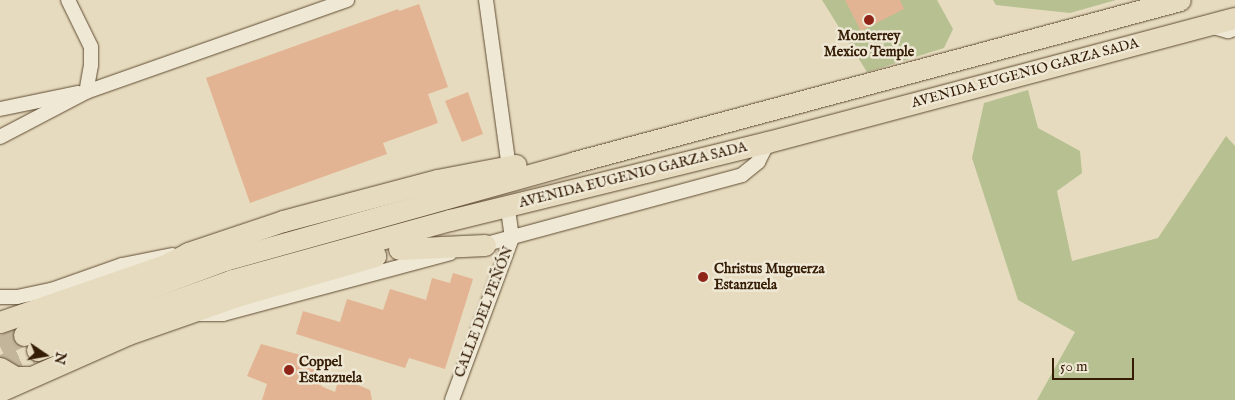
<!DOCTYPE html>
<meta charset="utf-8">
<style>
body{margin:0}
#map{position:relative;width:1235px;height:400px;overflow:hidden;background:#e6dbbe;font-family:"IM FELL English",serif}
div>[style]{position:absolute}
.green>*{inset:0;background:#b6c091}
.building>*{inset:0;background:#e3b493}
.highway-tunnel>*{height:21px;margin-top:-10.5px;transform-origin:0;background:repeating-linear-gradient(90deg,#c2b599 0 21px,transparent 0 32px)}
.roads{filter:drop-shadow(0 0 1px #604c33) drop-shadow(0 0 1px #604c33)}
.minor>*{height:14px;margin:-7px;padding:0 7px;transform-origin:7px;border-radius:7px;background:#efe8d5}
.highway>*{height:21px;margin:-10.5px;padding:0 10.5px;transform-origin:10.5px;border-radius:10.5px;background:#e6dbbe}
.dots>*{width:14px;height:14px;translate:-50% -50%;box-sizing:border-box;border:2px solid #efe8d5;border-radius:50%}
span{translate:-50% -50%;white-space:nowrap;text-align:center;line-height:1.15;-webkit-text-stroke:5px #efe8d5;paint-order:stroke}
.poi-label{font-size:14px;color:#341c05;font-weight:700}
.left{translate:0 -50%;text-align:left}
.street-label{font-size:14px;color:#341c05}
.north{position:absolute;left:20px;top:330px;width:50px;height:50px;-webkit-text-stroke:4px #efe8d5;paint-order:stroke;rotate:102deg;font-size:14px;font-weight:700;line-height:20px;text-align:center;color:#341c05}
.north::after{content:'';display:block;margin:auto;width:18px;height:22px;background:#341c05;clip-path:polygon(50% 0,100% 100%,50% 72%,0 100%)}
.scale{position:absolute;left:1052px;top:358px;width:82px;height:22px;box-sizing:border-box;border:2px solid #341c05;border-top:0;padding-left:6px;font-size:15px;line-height:18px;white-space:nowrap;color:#341c05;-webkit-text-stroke:4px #efe8d5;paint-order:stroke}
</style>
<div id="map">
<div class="green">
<i style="clip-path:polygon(822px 0,937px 0,953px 29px,944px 48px,867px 72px)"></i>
<i style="clip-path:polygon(993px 0,1116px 0,1070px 13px,996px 5px)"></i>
<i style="clip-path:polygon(1028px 90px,1038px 128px,1080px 151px,1082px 173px,1057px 191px,1072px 261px,1158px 238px,1226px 136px,1235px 146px,1235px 400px,1037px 400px,1075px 332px,1018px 300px,972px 158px,984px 103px)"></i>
</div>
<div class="building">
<i style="clip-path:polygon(845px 0,900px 0,904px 9px,861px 31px)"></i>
<i style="clip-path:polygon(419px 4px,448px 87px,428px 94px,438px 123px,383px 143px,387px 154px,250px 203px,206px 78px,398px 9px,399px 11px)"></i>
<i style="clip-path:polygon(468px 92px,483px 134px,462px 142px,445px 101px)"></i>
<i style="clip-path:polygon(453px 273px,473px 279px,445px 369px,409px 358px,405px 368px,296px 334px,303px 311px,340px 322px,347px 299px,383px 310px,390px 289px,426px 300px,432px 278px,450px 283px)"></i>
<i style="clip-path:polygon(261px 344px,329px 363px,321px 386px,335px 392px,339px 377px,370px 390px,372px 400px,262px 400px,267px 384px,247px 376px)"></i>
</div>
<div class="highway-tunnel">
<i style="left:0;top:346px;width:26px;rotate:-25deg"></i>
<i style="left:0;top:366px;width:40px;rotate:-23.4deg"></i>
</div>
<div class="roads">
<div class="minor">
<i style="left:68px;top:0;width:52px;rotate:63.9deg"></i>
<i style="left:91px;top:47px;width:18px;rotate:90deg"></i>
<i style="left:91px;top:65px;width:27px;rotate:100deg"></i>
<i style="left:486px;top:0;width:169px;rotate:82.2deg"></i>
<i style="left:1210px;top:26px;width:19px;rotate:16deg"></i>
<i style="left:1228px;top:31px;width:7px;rotate:-16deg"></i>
<i style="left:0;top:109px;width:80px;rotate:-11.6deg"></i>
<i style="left:0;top:137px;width:97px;rotate:-27.6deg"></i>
<i style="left:86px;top:92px;width:277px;rotate:-19.4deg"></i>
<i style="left:479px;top:246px;width:272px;rotate:-15.1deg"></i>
<i style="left:742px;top:175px;width:21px;rotate:-39deg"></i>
<i style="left:758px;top:162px;width:22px;rotate:-63deg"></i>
<i style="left:0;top:297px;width:17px"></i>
<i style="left:17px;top:297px;width:35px;rotate:-12deg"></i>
<i style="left:51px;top:290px;width:75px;rotate:-19.4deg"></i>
<i style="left:122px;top:265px;width:51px;rotate:-11.3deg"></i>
<i style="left:195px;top:314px;width:28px"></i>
<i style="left:223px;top:314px;width:235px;rotate:-15deg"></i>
<i style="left:452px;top:400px;width:173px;rotate:-69.7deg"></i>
<i style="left:512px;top:238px;width:21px;rotate:-98deg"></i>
</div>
<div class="highway">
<i style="left:399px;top:249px;width:86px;rotate:-2.7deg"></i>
<i style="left:0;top:322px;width:172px;rotate:-19deg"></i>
<i style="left:163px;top:266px;width:28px;rotate:-27deg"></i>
<i style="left:188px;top:253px;width:100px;rotate:-18.6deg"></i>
<i style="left:283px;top:221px;width:159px;rotate:-14.9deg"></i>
<i style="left:437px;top:180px;width:80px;rotate:-10.8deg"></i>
<i style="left:24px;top:335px;width:215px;rotate:-20.5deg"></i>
<i style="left:225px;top:260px;width:363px;rotate:-15.6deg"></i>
<i style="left:575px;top:162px;width:626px;rotate:-14.99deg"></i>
<i style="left:37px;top:350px;width:207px;rotate:-19.7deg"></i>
<i style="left:232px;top:280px;width:226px;rotate:-15.4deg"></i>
<i style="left:450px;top:220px;width:327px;rotate:-13.8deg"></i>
<i style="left:768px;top:142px;width:483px;rotate:-14.9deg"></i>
<i style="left:0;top:368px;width:17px;rotate:31deg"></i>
<i style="left:15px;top:377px;width:15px"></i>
<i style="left:0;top:391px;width:140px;rotate:-24deg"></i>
<i style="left:128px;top:334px;width:115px;rotate:-19.2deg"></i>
<i style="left:237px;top:296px;width:144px;rotate:-16.2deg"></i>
</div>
</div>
<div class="dots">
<i style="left:869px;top:20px;background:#8f2418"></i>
<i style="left:703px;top:277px;background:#8f2418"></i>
<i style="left:289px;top:370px;background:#8f2418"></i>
</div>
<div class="poi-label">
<span style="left:869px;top:44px">Monterrey<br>Mexico Temple</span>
<span class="left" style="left:714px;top:277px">Christus Muguerza<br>Estanzuela</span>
<span class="left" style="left:299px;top:370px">Coppel<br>Estanzuela</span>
</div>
<div class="street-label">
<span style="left:1025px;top:73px;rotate:-15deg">AVENIDA EUGENIO GARZA SADA</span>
<span style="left:633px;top:175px;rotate:-14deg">AVENIDA EUGENIO GARZA SADA</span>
<span style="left:484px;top:312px;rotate:-69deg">CALLE DEL PEÑÓN</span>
</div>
<div class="north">N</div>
<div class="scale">50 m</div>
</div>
